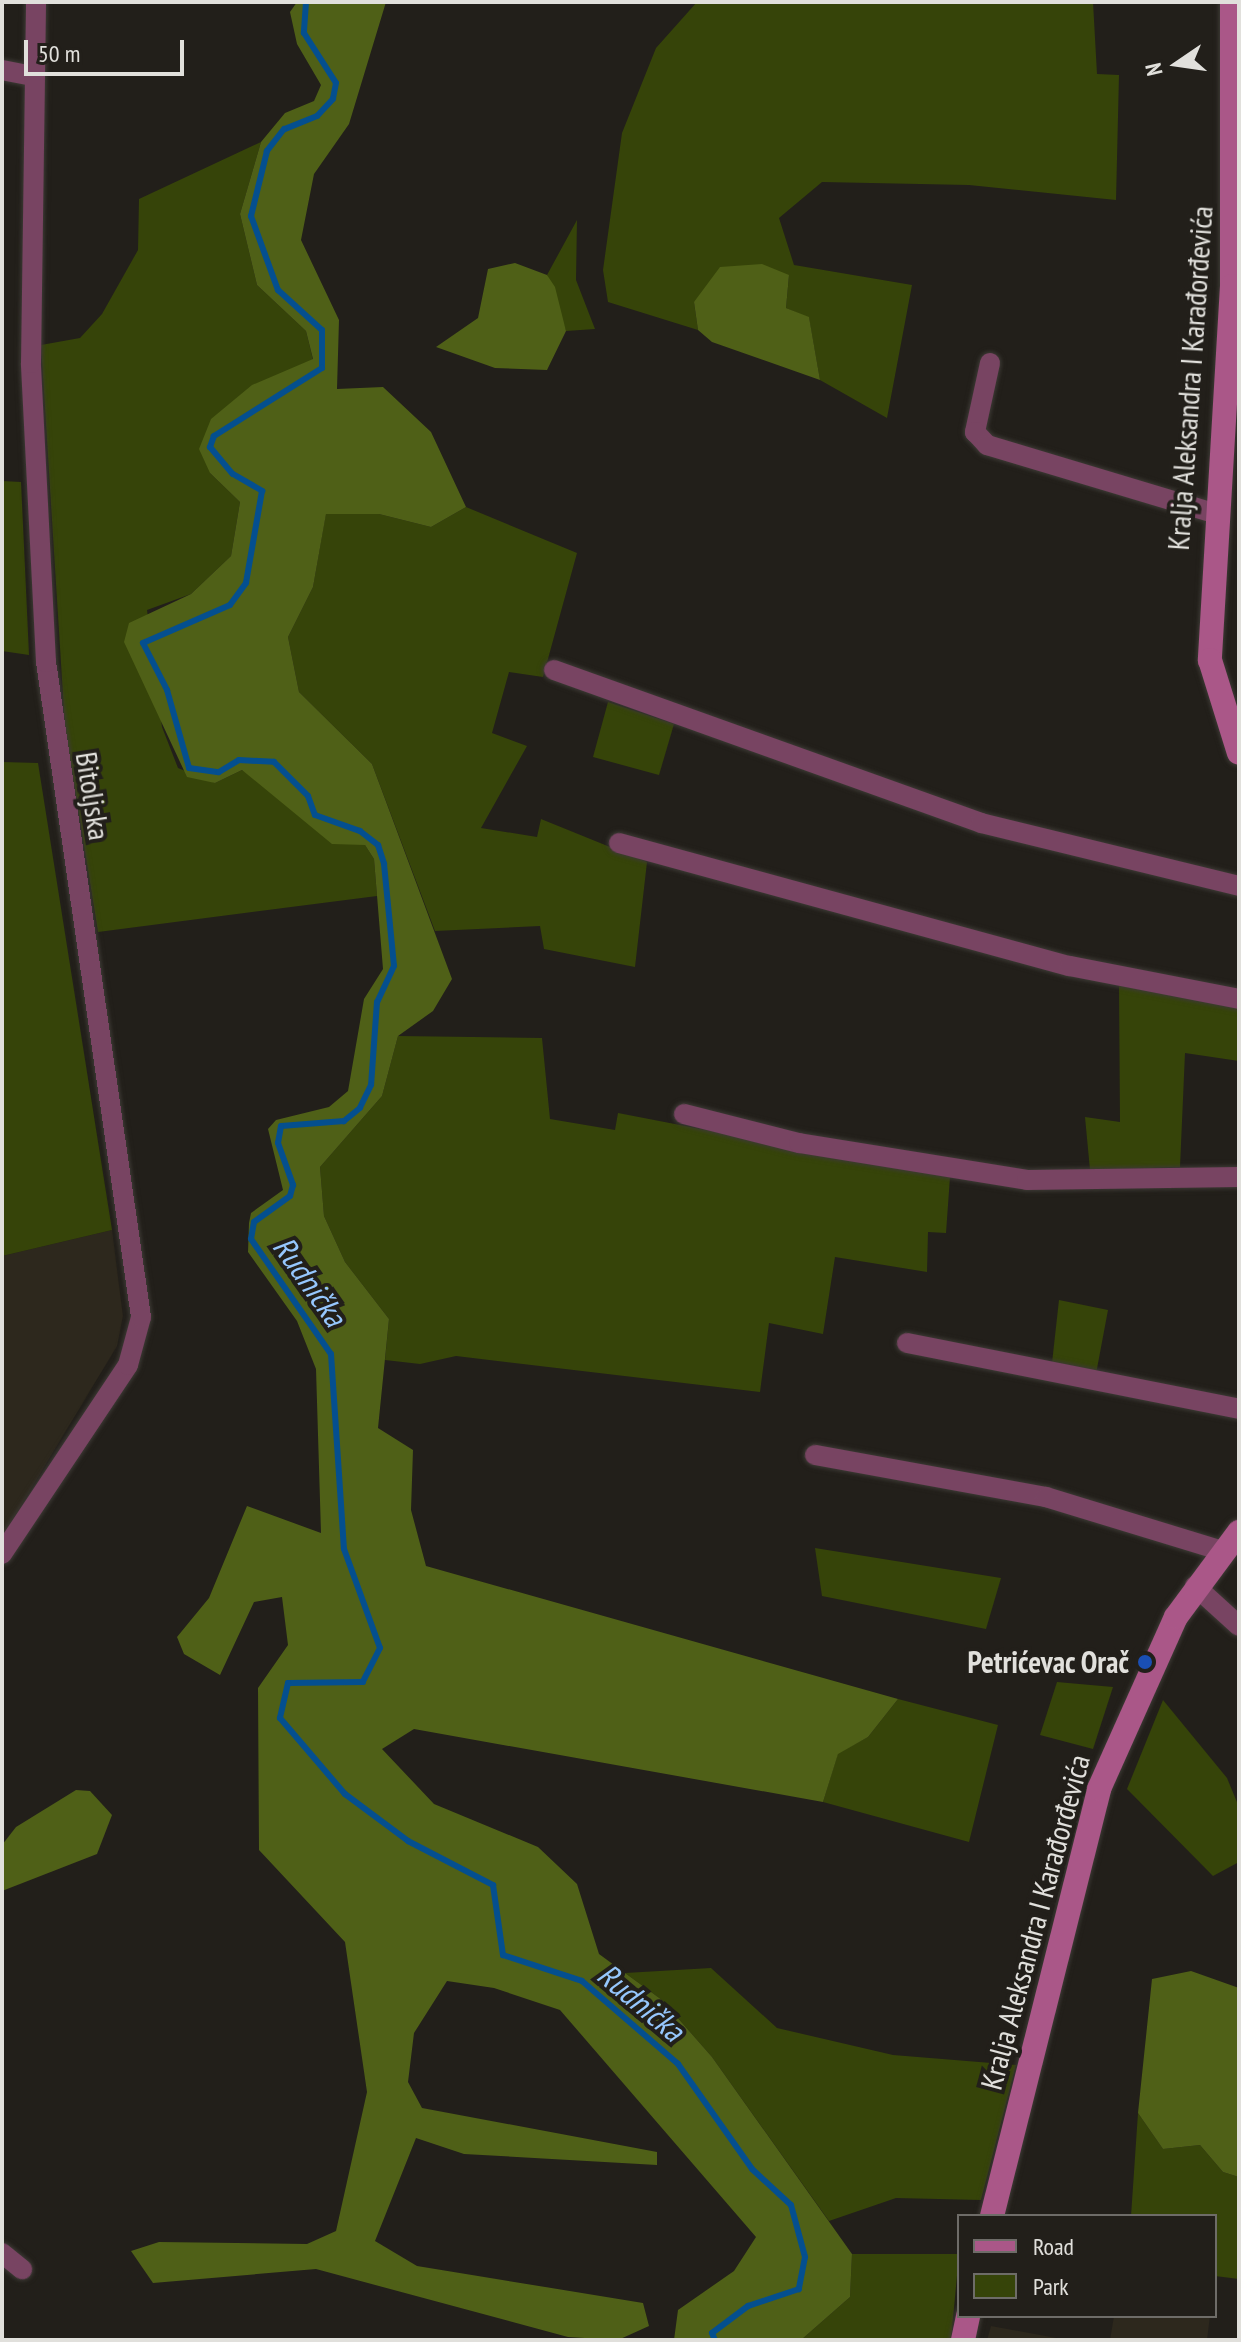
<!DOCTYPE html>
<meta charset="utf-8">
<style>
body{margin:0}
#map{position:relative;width:1241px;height:2342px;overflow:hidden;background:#221f1a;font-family:"PT Sans Narrow",sans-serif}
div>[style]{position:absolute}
.built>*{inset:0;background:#2d281d}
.green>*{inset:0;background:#364409}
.forest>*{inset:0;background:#4f6017}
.stream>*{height:6px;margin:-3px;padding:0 3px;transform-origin:3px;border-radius:3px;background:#044f8f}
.roads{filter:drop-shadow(0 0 2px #3d3a35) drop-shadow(0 0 2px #3d3a35)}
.street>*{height:20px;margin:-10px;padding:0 10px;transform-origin:10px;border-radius:10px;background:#784462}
.secondary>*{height:24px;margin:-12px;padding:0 12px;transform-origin:12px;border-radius:12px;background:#aa5788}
.dots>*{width:22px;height:22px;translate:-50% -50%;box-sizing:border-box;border:4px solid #221f1a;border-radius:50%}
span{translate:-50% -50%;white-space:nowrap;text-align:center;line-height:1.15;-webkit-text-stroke:8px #221f1a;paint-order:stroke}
.street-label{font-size:30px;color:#e1e0dc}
.poi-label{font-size:30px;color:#e1e0dc;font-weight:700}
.right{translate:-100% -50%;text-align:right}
.water-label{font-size:32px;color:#96c7fd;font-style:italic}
.frame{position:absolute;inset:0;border:4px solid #e1e0dc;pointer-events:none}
.legend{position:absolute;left:957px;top:2214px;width:260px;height:104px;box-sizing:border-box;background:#221f1a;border:2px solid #6e6c68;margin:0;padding:10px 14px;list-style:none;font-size:24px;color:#e1e0dc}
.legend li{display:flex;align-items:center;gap:16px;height:40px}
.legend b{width:40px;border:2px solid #6e6c68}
.north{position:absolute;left:1137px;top:24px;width:80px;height:80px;-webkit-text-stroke:6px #221f1a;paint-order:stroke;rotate:257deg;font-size:22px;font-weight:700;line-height:32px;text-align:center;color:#e1e0dc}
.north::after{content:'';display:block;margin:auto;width:28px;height:36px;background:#e1e0dc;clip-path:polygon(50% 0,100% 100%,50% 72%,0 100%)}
.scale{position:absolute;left:24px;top:40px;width:160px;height:36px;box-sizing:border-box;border:4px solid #e1e0dc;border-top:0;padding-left:10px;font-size:24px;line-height:28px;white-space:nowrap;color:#e1e0dc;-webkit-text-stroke:6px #221f1a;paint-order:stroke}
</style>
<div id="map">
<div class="built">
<i style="clip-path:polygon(112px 1230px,123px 1316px,117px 1346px,2px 1537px,2px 1256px)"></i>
<i style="clip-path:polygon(1114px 2316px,1210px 2316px,1207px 2340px,1110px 2340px)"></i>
<i style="clip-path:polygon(991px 2326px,1067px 2340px,987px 2340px)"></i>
</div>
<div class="green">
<i style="clip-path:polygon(697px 2px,1093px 2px,1097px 74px,1119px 75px,1116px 200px,969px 185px,822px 182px,779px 218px,794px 265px,912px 285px,887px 418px,820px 380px,809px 318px,786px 308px,789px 275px,694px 302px,698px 330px,608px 302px,603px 270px,622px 133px,656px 48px)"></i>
<i style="clip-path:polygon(261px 142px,240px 214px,257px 285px,306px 331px,313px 360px,291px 370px,210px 473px,240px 502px,231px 556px,191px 594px,147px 610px,162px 727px,178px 768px,215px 783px,242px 770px,365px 845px,374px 859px,377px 896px,98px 932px,65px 727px,41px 345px,80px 338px,102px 314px,138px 250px,139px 199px)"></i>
<i style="clip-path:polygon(577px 220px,576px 280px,595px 329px,566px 331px,547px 275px)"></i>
<i style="clip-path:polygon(2px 481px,21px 482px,29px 655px,2px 651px)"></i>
<i style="clip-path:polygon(466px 507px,577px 553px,543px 677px,509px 672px,492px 733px,527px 746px,481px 828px,537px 837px,541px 819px,647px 862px,635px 967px,544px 949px,540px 926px,435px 931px,372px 764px,299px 692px,288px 637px,313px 587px,326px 513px,379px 514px,431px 527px)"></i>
<i style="clip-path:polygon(608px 702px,674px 724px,659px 775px,593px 757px)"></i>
<i style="clip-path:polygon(2px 762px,38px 763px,112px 1230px,2px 1256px)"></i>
<i style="clip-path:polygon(1119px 984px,1239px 1006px,1239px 1061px,1185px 1053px,1180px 1167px,1090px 1170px,1085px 1117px,1120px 1122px)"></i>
<i style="clip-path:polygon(398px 1036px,542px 1038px,550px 1119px,615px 1130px,618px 1113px,950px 1177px,946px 1233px,928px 1232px,927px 1272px,835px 1257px,823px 1334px,769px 1323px,760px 1392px,456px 1356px,420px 1364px,385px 1360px,389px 1319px,345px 1262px,324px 1216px,320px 1167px,382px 1096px)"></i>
<i style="clip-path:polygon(1059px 1300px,1108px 1310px,1096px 1374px,1052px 1363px)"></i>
<i style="clip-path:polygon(815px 1548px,1001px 1578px,986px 1629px,822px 1596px)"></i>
<i style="clip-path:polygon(1057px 1682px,1113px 1687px,1093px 1749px,1040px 1735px)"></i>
<i style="clip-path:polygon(898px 1699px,998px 1725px,969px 1842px,823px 1802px,838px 1753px,868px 1737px)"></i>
<i style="clip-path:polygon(1163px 1700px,1227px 1778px,1239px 1807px,1239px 1862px,1213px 1876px,1127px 1789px)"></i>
<i style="clip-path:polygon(711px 1968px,777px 2028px,893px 2055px,1016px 2065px,981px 2200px,896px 2198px,829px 2221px,712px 2057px,662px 2000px,625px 1973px)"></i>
<i style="clip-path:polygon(1138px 2113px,1163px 2149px,1200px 2145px,1223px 2172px,1239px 2177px,1239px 2279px,1215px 2276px,1215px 2216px,1131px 2216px)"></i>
<i style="clip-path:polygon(852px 2254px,959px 2254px,951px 2340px,801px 2340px,850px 2297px)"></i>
</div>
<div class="forest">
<i style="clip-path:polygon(297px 2px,386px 2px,349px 124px,314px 174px,301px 240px,339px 320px,337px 389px,383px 387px,431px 432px,466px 507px,431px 527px,379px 514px,326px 514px,313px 587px,288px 637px,299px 692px,372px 764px,452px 979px,433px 1011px,398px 1036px,382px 1096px,320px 1167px,324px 1216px,345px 1262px,389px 1319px,378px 1428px,413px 1450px,411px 1510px,426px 1566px,898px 1699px,868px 1737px,838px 1754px,823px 1802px,414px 1729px,382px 1749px,434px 1804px,538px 1847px,577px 1884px,599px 1954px,662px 2000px,712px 2057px,852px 2254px,850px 2297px,801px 2340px,674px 2340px,678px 2310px,734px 2271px,756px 2237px,560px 2010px,494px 1988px,447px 1981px,414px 2033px,408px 2082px,422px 2108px,657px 2152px,657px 2165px,464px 2154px,416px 2138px,375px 2241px,417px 2266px,643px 2303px,649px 2326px,618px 2340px,568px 2337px,316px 2269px,153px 2283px,131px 2251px,159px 2242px,307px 2244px,336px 2231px,367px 2092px,345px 1942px,259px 1850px,258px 1688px,288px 1645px,282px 1597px,254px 1602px,220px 1675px,184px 1654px,177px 1637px,209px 1598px,247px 1506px,321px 1533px,316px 1369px,297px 1321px,248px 1252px,249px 1223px,251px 1213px,283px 1190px,268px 1129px,276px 1120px,329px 1107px,348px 1091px,364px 999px,383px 969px,374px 859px,365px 845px,332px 844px,242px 770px,215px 783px,187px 777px,124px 642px,129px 623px,191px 594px,231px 556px,240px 502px,210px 473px,199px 449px,211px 419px,252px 385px,313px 359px,306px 331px,257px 285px,240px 214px,261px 142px,285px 113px,314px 101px,321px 85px,297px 44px,290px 12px)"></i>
<i style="clip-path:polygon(515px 263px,547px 275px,555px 287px,566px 331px,547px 370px,495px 368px,436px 347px,478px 318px,488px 269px)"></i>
<i style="clip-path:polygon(762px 264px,789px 275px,786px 308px,809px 317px,820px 380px,712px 342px,698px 330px,694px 302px,720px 267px)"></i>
<i style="clip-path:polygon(76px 1790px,90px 1791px,112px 1815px,97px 1854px,2px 1891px,2px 1845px,16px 1827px)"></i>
<i style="clip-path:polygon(1191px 1971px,1239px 1988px,1239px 2177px,1223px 2172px,1200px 2145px,1163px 2149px,1138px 2113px,1152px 1979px)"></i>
</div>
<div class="stream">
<i style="left:306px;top:2px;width:31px;rotate:94deg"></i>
<i style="left:304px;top:33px;width:59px;rotate:57.4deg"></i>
<i style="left:336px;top:83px;width:16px;rotate:101deg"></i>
<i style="left:333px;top:99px;width:23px;rotate:133deg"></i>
<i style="left:317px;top:116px;width:35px;rotate:158deg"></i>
<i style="left:284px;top:129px;width:28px;rotate:128deg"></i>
<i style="left:267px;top:151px;width:67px;rotate:103.8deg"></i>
<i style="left:251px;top:216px;width:79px;rotate:70deg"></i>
<i style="left:278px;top:290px;width:59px;rotate:42.3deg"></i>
<i style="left:322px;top:330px;width:38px;rotate:90deg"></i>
<i style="left:322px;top:368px;width:128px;rotate:147.8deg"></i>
<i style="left:214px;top:436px;width:12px;rotate:110deg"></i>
<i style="left:210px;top:447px;width:35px;rotate:50deg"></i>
<i style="left:233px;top:474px;width:34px;rotate:30deg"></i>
<i style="left:262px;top:491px;width:93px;rotate:99.9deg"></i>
<i style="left:246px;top:583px;width:27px;rotate:126deg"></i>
<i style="left:230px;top:605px;width:95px;rotate:156.4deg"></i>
<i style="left:143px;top:643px;width:53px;rotate:62.9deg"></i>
<i style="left:167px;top:690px;width:81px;rotate:74.2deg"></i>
<i style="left:189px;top:768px;width:30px;rotate:8deg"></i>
<i style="left:219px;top:772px;width:23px;rotate:-31deg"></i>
<i style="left:239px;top:760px;width:35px;rotate:3deg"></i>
<i style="left:274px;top:762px;width:48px;rotate:45deg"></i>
<i style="left:308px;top:796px;width:20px;rotate:70deg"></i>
<i style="left:315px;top:815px;width:48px;rotate:19.6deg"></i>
<i style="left:360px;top:831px;width:23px;rotate:38deg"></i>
<i style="left:378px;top:845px;width:20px;rotate:72deg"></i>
<i style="left:384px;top:864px;width:102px;rotate:84.4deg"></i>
<i style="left:394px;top:966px;width:40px;rotate:115deg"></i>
<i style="left:377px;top:1002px;width:83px;rotate:94.1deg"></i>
<i style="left:371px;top:1085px;width:25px;rotate:116deg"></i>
<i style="left:360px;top:1108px;width:21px;rotate:141deg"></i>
<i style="left:344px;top:1121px;width:63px;rotate:175.5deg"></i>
<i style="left:281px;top:1126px;width:17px;rotate:100deg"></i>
<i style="left:278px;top:1143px;width:45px;rotate:70.3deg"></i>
<i style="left:293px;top:1185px;width:11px;rotate:105deg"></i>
<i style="left:290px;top:1196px;width:44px;rotate:144.2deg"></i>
<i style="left:254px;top:1222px;width:17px;rotate:100deg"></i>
<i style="left:251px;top:1239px;width:140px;rotate:55.2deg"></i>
<i style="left:331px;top:1354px;width:195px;rotate:86.2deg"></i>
<i style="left:344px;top:1549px;width:105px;rotate:70deg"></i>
<i style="left:380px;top:1648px;width:38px;rotate:117deg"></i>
<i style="left:363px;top:1682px;width:75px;rotate:179.2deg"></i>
<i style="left:288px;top:1683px;width:36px;rotate:103deg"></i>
<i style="left:280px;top:1718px;width:100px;rotate:49.5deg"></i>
<i style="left:345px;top:1794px;width:79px;rotate:36.7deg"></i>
<i style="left:408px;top:1841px;width:96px;rotate:27.4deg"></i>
<i style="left:493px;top:1885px;width:71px;rotate:81.9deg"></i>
<i style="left:503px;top:1955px;width:83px;rotate:18.2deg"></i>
<i style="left:582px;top:1981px;width:127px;rotate:40.8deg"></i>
<i style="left:678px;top:2064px;width:128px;rotate:54.8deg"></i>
<i style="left:752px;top:2169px;width:53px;rotate:42.7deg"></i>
<i style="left:791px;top:2205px;width:54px;rotate:74.9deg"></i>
<i style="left:805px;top:2257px;width:33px;rotate:101deg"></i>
<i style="left:799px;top:2289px;width:54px;rotate:161.6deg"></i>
<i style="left:748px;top:2306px;width:45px;rotate:143.1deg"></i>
<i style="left:712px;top:2333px;width:8px;rotate:67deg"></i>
</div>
<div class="roads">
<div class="street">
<i style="left:2px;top:70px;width:33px;rotate:11deg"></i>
<i style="left:990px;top:363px;width:71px;rotate:102.3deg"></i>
<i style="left:975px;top:432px;width:18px;rotate:47deg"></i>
<i style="left:987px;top:445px;width:237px;rotate:16.7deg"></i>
<i style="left:554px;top:670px;width:454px;rotate:19.7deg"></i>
<i style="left:981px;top:823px;width:266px;rotate:13.7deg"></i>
<i style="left:619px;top:843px;width:467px;rotate:15.3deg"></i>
<i style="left:1070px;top:966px;width:172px;rotate:11deg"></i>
<i style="left:684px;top:1114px;width:119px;rotate:14.2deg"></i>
<i style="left:799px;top:1143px;width:231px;rotate:9.2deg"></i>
<i style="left:1027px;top:1180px;width:212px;rotate:-0.8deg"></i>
<i style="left:907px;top:1343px;width:338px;rotate:11.2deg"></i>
<i style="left:815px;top:1455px;width:235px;rotate:10.3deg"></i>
<i style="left:1046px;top:1497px;width:185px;rotate:17deg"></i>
<i style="left:2px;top:1554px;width:227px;rotate:-56.3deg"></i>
<i style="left:128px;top:1365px;width:50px;rotate:-74.8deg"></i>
<i style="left:141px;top:1317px;width:662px;rotate:-98.25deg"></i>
<i style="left:46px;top:662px;width:299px;rotate:-92.9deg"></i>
<i style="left:31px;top:363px;width:361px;rotate:-89.2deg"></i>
<i style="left:1195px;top:1586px;width:59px;rotate:42.3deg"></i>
<i style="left:2px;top:2253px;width:26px;rotate:39deg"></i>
</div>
<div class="secondary">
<i style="left:1232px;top:2px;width:284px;rotate:90deg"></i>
<i style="left:1232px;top:286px;width:375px;rotate:93.4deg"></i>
<i style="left:1210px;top:660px;width:97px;rotate:72.7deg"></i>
<i style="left:992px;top:2216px;width:440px;rotate:-75.9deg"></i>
<i style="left:1099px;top:1789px;width:188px;rotate:-65.9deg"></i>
<i style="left:1176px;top:1617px;width:106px;rotate:-53.5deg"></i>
<i style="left:963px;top:2340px;width:25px;rotate:-78deg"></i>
</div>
</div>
<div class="dots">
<i style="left:1145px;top:1662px;background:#1a4fb4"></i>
</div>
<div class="street-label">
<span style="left:1190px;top:378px;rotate:-86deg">Kralja Aleksandra I Karađorđevića</span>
<span style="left:93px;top:796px;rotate:81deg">Bitoljska</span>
<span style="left:1035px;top:1922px;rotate:-75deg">Kralja Aleksandra I Karađorđevića</span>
</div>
<div class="poi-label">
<span class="right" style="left:1129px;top:1662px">Petrićevac Orač</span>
</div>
<div class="water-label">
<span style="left:310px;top:1281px;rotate:55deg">Rudnička</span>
<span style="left:641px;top:2002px;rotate:40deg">Rudnička</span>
</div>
<div class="frame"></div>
<ul class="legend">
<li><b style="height:10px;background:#aa5788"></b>Road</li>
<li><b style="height:22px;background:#364409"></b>Park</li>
</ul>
<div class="north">N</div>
<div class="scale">50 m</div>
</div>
